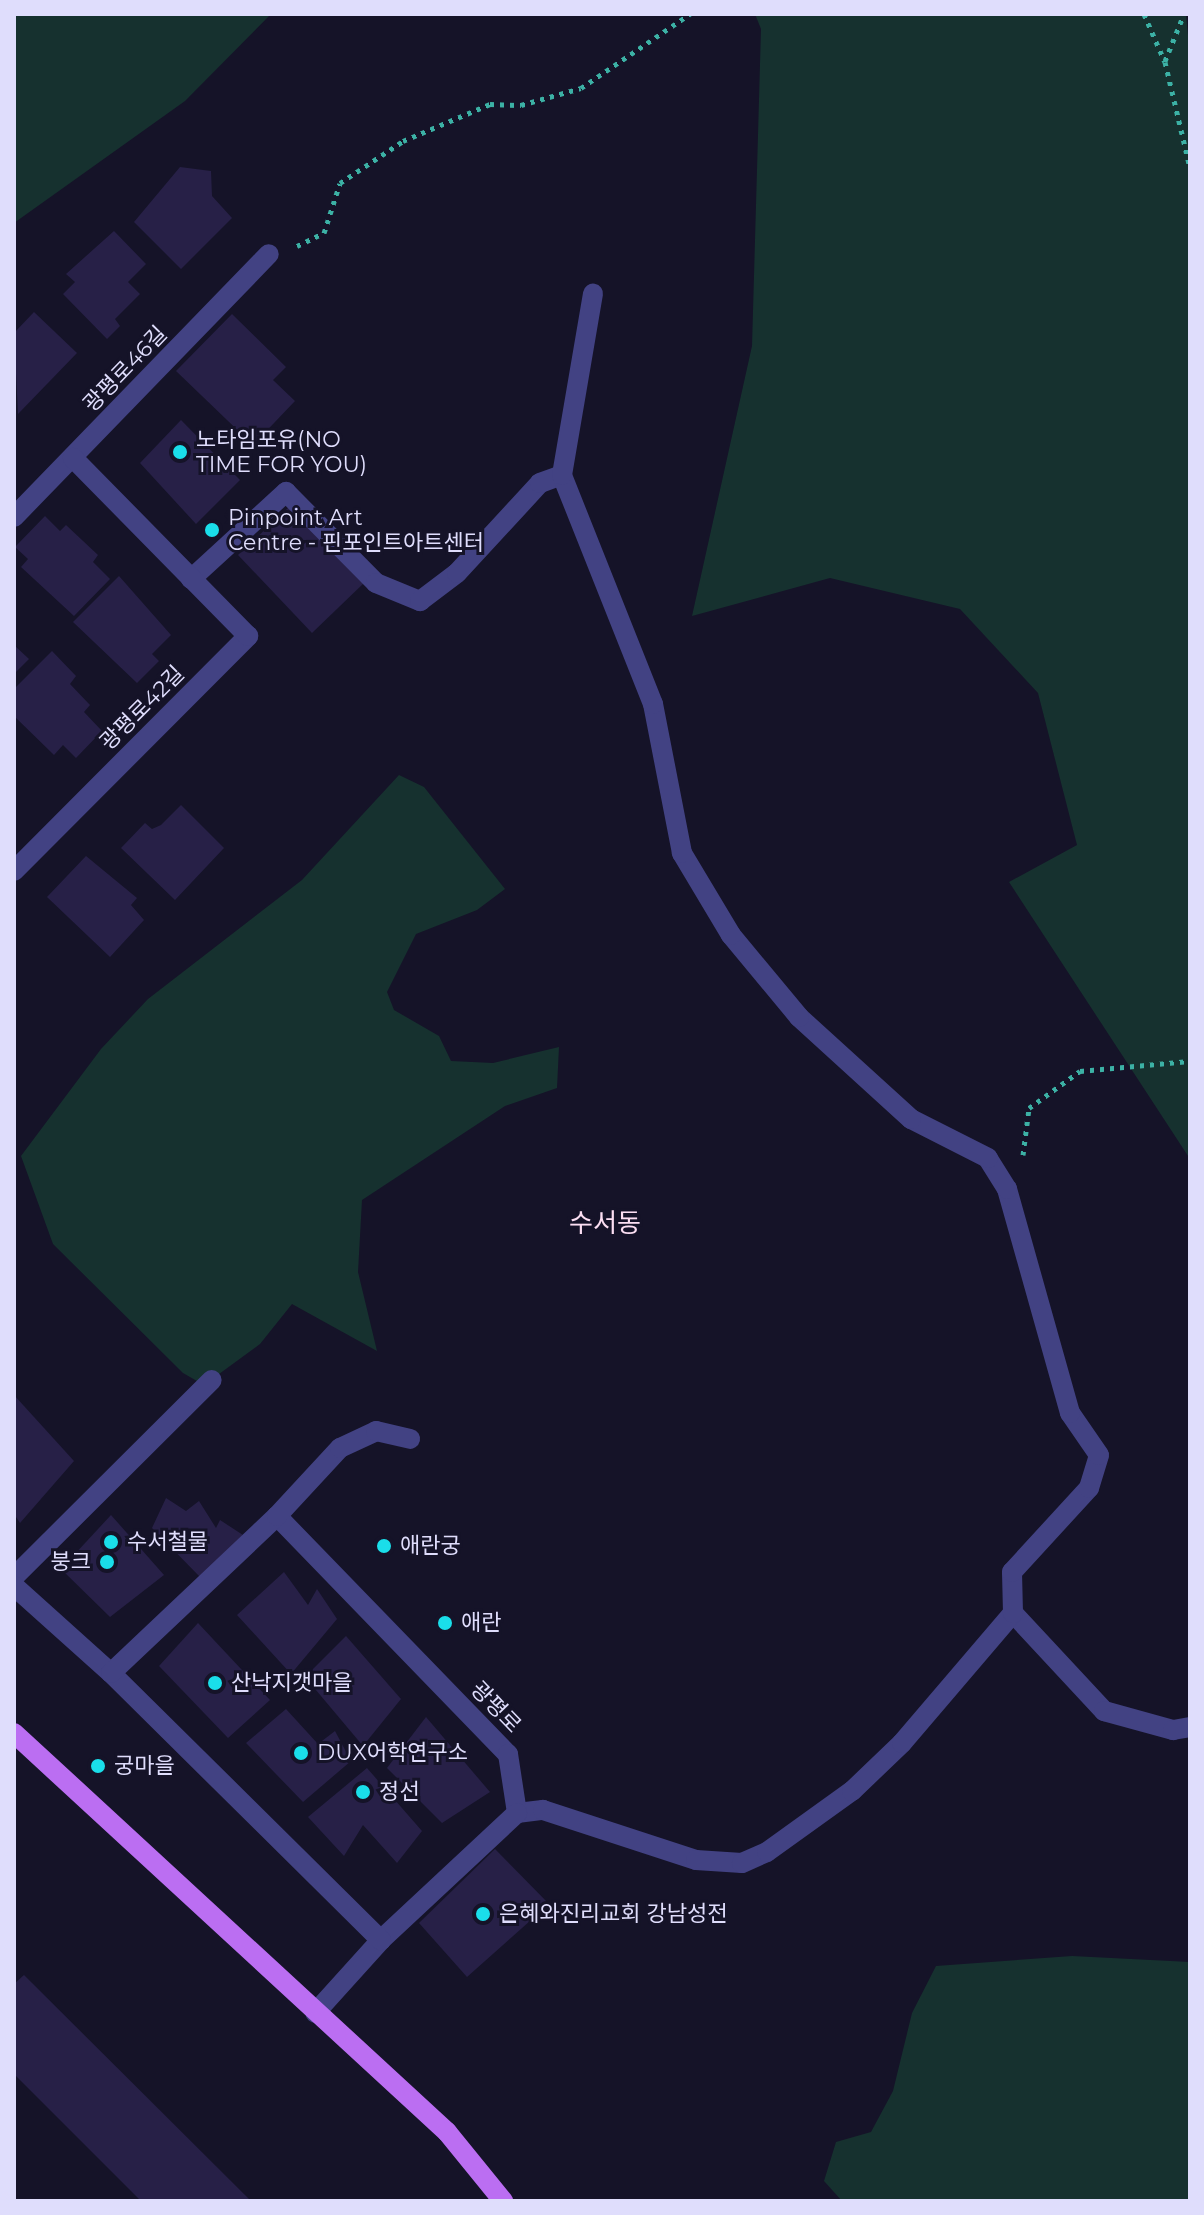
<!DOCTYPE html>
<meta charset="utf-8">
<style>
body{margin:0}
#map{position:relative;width:1204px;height:2215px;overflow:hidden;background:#151328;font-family:Montserrat,"Noto Sans KR",sans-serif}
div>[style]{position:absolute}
.green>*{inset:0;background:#16312f}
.building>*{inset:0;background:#272047}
.path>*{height:5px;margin-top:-2.5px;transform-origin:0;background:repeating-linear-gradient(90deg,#3cb1a5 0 4px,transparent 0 10px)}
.lane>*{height:20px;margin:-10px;padding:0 10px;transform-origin:10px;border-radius:10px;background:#424283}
.street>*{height:20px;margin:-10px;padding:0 10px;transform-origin:10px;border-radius:10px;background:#424283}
.primary>*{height:20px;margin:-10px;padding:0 10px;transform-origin:10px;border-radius:10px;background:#bb6ef2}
.dots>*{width:22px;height:22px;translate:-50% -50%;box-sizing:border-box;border:4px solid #151328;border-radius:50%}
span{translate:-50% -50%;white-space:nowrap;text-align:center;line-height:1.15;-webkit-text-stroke:6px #151328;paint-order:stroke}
.street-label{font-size:22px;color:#dfddfc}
.poi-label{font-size:22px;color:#dfddfc}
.left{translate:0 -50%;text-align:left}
.right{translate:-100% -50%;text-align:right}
.quarter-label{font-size:26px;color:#fcdff3}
.frame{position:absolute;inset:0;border:16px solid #dfddfc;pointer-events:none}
</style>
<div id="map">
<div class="green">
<i style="clip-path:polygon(14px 14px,271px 14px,185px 101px,14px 223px)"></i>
<i style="clip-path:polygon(755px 14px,1186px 14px,1190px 56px,1190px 1159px,1009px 882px,1077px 845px,1038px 693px,960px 609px,830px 578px,692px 616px,752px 346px,761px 29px)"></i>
<i style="clip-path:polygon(399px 775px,424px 787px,505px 889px,477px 910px,416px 934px,387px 992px,394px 1010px,439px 1036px,451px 1061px,493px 1063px,559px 1047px,557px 1088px,505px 1106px,362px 1200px,358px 1272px,377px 1351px,292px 1304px,260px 1344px,204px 1385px,183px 1373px,53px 1244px,21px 1156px,101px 1049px,148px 999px,302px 880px)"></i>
<i style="clip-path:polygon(1072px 1956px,1190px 1962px,1190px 2201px,842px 2201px,824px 2181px,836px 2142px,871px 2132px,893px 2091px,912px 2013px,936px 1966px)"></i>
</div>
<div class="building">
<i style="clip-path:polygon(180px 167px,211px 171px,212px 196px,232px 218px,181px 269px,134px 222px)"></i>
<i style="clip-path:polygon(114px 231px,146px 264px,128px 282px,140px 294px,115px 319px,120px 326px,107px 339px,63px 294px,75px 282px,66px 274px)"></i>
<i style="clip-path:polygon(34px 312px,77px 353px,18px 414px,14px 333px)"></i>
<i style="clip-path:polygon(232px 314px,286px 367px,273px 380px,295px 401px,253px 445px,176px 371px)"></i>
<i style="clip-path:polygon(181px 420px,240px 480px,196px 524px,140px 463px)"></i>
<i style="clip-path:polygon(290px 506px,365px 582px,312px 633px,238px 555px)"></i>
<i style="clip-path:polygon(45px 516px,60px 531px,66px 525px,98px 555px,93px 562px,110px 579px,74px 616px,21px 567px,28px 559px,15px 547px)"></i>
<i style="clip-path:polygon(119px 576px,171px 635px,152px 654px,159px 661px,137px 683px,73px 622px)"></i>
<i style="clip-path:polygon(14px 645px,29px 659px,14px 674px)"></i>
<i style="clip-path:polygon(52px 651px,76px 676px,70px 684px,90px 705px,84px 712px,102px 731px,76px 758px,63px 745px,54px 755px,14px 716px,14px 689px)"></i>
<i style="clip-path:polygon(181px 805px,224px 848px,175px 900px,121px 848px,145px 823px,152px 829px,161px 825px)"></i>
<i style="clip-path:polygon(86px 856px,137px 898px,131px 905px,144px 920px,110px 957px,47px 897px)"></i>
<i style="clip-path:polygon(14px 1395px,74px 1461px,20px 1523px,14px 1514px)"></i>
<i style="clip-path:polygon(166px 1498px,186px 1511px,199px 1501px,216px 1528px,220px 1520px,243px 1535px,200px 1577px,152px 1528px)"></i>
<i style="clip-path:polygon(111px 1515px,164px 1575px,110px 1617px,61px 1569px)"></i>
<i style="clip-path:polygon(284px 1572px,308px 1605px,317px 1589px,337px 1619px,291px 1674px,237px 1615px)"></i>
<i style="clip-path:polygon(198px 1623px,270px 1700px,228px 1738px,159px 1666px)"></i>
<i style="clip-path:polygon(346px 1636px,401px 1699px,363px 1746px,305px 1677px)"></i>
<i style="clip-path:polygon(286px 1709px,318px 1744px,335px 1731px,351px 1761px,303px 1802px,246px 1743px)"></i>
<i style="clip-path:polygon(426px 1717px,490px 1792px,442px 1823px,387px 1768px)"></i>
<i style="clip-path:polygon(367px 1768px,422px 1831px,397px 1863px,363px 1825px,344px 1856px,308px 1817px)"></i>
<i style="clip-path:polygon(495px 1849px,549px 1904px,467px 1977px,419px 1923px)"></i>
<i style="clip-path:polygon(24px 1975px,251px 2201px,141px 2201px,14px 2074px,14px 1984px)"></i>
</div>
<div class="path">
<i style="left:1144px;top:14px;width:52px;rotate:66.4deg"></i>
<i style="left:1165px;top:62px;width:109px;rotate:76.7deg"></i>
<i style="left:1165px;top:61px;width:51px;rotate:-68deg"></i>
<i style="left:297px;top:246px;width:30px;rotate:-26deg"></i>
<i style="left:324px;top:233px;width:52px;rotate:-72.3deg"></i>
<i style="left:340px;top:183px;width:76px;rotate:-33.7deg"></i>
<i style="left:403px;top:141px;width:95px;rotate:-23deg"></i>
<i style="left:490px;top:104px;width:31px;rotate:2deg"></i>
<i style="left:521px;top:105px;width:62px;rotate:-15.8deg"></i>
<i style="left:581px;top:88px;width:132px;rotate:-34.2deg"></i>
<i style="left:1023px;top:1155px;width:47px;rotate:-82.7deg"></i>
<i style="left:1029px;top:1108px;width:63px;rotate:-36deg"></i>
<i style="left:1080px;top:1071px;width:110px;rotate:-5.2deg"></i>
</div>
<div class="lane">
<i style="left:191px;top:579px;width:129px;rotate:-42.5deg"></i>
<i style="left:286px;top:492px;width:128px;rotate:45.3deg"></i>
<i style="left:376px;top:583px;width:48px;rotate:22.2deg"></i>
<i style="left:420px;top:601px;width:46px;rotate:-37.1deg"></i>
<i style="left:457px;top:573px;width:122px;rotate:-47.3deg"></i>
<i style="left:540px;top:483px;width:23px;rotate:-20deg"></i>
<i style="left:1013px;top:1613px;width:134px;rotate:47.1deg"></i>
<i style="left:1104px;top:1711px;width:72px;rotate:15.4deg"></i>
<i style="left:1173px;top:1730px;width:17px;rotate:-10deg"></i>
<i style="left:517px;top:1813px;width:26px;rotate:-7deg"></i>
<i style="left:543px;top:1810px;width:161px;rotate:18.1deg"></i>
<i style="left:696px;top:1860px;width:46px;rotate:3.7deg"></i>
<i style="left:742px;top:1863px;width:27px;rotate:-24deg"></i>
<i style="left:767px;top:1852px;width:105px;rotate:-35.7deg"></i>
<i style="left:852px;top:1791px;width:69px;rotate:-43.8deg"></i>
<i style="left:902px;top:1743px;width:171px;rotate:-49.5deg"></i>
<i style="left:1013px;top:1613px;width:41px;rotate:-91.4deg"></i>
<i style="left:1012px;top:1572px;width:114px;rotate:-47.5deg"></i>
<i style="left:1089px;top:1488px;width:34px;rotate:-73deg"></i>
<i style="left:1099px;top:1455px;width:51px;rotate:-124.6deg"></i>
<i style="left:1070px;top:1413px;width:233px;rotate:-105.7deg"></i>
<i style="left:1007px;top:1189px;width:36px;rotate:-122deg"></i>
<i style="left:988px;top:1158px;width:86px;rotate:-153.1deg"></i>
<i style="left:911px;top:1119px;width:151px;rotate:-137.7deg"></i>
<i style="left:799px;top:1017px;width:107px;rotate:-129.7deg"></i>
<i style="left:731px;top:935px;width:96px;rotate:-120.9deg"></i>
<i style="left:682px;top:853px;width:152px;rotate:-101deg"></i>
<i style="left:653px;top:704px;width:246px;rotate:-111.7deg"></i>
<i style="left:562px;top:475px;width:184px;rotate:-80.3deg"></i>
</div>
<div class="street">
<i style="left:14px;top:517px;width:366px;rotate:-45.9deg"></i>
<i style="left:14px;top:871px;width:332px;rotate:-45.1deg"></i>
<i style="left:248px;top:636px;width:250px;rotate:-134.5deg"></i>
<i style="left:277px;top:1516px;width:332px;rotate:45.9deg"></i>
<i style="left:508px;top:1754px;width:60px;rotate:81.3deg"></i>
<i style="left:517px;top:1813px;width:186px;rotate:137deg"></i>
<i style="left:381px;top:1940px;width:98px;rotate:132.1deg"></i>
<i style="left:14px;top:1577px;width:279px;rotate:-44.9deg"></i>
<i style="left:14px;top:1586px;width:130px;rotate:41.9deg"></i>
<i style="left:111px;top:1673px;width:380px;rotate:44.7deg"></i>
<i style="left:111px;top:1673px;width:228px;rotate:-43.4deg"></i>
<i style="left:277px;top:1516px;width:93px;rotate:-47.2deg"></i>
<i style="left:340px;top:1448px;width:40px;rotate:-25deg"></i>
<i style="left:376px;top:1431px;width:35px;rotate:13deg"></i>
</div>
<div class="primary">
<i style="left:14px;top:1733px;width:589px;rotate:42.66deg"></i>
<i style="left:447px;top:2132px;width:89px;rotate:50.9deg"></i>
</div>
<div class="dots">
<i style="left:180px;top:452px;background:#1adeea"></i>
<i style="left:212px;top:530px;background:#1adeea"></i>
<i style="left:111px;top:1542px;background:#1adeea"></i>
<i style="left:384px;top:1546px;background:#1adeea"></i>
<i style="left:107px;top:1562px;background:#1adeea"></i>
<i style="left:445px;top:1623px;background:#1adeea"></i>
<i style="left:215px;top:1683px;background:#1adeea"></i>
<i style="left:301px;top:1753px;background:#1adeea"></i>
<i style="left:98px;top:1766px;background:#1adeea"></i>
<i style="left:363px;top:1792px;background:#1adeea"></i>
<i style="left:483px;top:1914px;background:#1adeea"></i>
</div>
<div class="street-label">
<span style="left:125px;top:369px;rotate:-46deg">광평로46길</span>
<span style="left:142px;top:708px;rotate:-45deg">광평로42길</span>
<span style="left:496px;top:1707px;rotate:46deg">광평로</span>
</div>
<div class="poi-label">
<span class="left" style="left:196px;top:452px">노타임포유(NO<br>TIME FOR YOU)</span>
<span class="left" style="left:228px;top:530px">Pinpoint Art<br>Centre - 핀포인트아트센터</span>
<span class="left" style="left:127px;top:1542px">수서철물</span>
<span class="left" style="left:400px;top:1546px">애란궁</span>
<span class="right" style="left:91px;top:1562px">붕크</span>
<span class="left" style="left:461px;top:1623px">애란</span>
<span class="left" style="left:231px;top:1683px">산낙지갯마을</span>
<span class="left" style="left:317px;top:1753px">DUX어학연구소</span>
<span class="left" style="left:114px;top:1766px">궁마을</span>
<span class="left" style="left:379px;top:1792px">정선</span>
<span class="left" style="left:499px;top:1914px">은혜와진리교회 강남성전</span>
</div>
<div class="quarter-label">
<span style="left:605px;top:1224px">수서동</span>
</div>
<div class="frame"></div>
</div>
